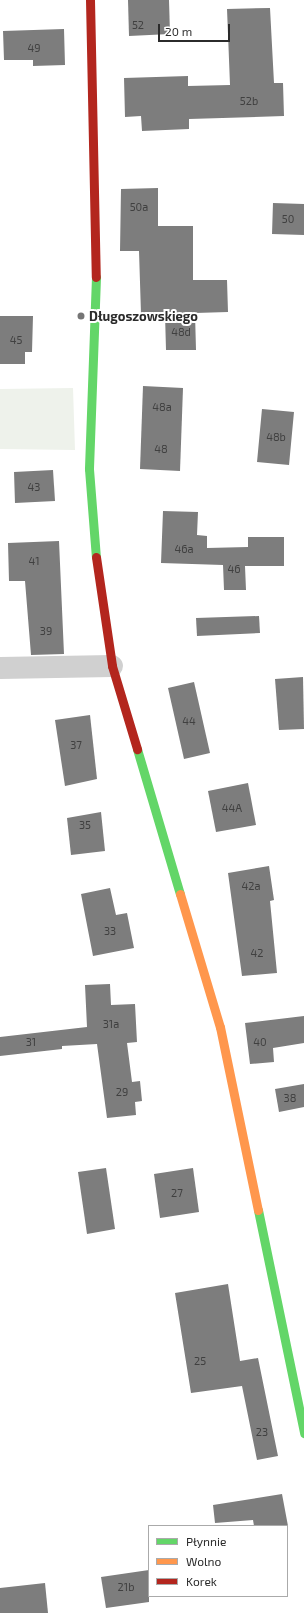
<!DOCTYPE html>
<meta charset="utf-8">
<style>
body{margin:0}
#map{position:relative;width:304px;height:1613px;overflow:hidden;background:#fff;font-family:"Exo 2",sans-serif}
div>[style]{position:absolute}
.green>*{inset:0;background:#eef2eb}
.building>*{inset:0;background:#7d7d7d}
.street>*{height:22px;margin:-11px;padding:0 11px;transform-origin:11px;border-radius:11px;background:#d0d0d0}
.fast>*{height:9px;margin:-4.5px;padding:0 4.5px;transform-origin:4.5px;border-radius:4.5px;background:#63d668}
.slow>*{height:9px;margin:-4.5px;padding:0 4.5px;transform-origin:4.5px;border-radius:4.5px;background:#ff974d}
.jam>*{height:9px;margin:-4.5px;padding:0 4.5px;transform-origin:4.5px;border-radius:4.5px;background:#b3261e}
.dots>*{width:11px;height:11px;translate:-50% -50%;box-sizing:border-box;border:2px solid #fff;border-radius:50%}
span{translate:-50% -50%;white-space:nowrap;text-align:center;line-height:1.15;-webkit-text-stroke:4px #fff;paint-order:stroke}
.number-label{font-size:11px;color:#404040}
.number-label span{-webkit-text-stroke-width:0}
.poi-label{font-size:13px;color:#2b2b2b;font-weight:700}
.left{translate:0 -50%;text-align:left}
.legend{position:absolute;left:148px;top:1525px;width:140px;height:72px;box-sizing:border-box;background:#fff;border:1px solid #aaa;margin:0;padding:5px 7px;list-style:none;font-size:12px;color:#2b2b2b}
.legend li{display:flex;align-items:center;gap:8px;height:20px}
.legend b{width:20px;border:1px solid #aaa}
.scale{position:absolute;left:158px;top:24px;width:72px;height:18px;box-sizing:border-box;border:2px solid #2b2b2b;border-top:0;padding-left:5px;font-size:12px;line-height:14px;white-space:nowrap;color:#2b2b2b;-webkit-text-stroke:3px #fff;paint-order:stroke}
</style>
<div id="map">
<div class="green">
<i style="clip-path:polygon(73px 388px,75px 450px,0 449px,0 389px)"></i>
</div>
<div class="building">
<i style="clip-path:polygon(128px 0,169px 0,170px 34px,129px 36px)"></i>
<i style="clip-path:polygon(270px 8px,274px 83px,283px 83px,284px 116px,189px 119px,189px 129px,142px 131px,141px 116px,125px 117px,124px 78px,188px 76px,188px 86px,230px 85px,227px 9px)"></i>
<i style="clip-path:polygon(64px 29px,65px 65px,33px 66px,33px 60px,4px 60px,3px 31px)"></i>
<i style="clip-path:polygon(158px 188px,158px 226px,193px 226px,193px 280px,227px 280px,228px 312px,195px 313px,196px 350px,166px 350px,165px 314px,141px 314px,139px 251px,120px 251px,121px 189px)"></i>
<i style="clip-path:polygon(273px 203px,304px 204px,304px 235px,272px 234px)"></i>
<i style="clip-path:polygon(0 316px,33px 316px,32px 352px,25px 352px,25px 364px,0 364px)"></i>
<i style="clip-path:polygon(143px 386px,183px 388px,180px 471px,140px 469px)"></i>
<i style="clip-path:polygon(262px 409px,294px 412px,289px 465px,257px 462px)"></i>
<i style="clip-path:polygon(53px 470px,55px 501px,15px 503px,14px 472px)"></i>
<i style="clip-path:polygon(163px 511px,198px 512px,197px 535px,207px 536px,207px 548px,248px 547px,248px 537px,284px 537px,284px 566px,245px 566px,246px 590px,224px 590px,223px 565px,161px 563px)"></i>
<i style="clip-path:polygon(59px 541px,64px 654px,31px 655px,25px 581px,9px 581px,8px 543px)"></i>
<i style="clip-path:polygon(259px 616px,260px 633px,197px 636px,196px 618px)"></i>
<i style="clip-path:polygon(303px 677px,304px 729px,279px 730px,275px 679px)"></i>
<i style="clip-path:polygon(194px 682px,210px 753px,184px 759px,168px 688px)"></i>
<i style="clip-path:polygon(90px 715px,97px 779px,65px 786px,55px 720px)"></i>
<i style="clip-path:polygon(248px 783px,256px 825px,216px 832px,208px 791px)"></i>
<i style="clip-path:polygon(101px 812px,105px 851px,71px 855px,67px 818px)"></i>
<i style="clip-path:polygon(269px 866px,274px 900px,270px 901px,277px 973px,242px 976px,228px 873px)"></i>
<i style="clip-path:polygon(110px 888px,116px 915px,127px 913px,134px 948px,93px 956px,81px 894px)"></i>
<i style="clip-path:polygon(110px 984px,111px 1005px,135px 1004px,137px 1042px,127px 1043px,132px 1082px,140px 1081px,142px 1101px,135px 1102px,136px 1115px,107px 1118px,97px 1044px,62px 1046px,62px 1049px,0 1056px,0 1037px,87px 1027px,85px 985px)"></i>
<i style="clip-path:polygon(304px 1016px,304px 1043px,273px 1048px,274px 1062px,250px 1064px,245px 1023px)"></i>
<i style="clip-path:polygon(304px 1084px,304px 1107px,279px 1112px,275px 1089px)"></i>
<i style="clip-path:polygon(106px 1168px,115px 1229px,87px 1234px,78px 1172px)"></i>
<i style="clip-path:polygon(193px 1168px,199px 1212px,160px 1218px,154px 1174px)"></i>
<i style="clip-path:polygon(228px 1284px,240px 1361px,258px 1358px,278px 1456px,257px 1460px,242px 1386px,191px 1393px,175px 1293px)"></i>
<i style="clip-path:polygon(282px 1494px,288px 1526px,254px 1526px,253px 1520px,215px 1523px,213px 1505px)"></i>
<i style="clip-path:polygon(149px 1570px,149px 1602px,106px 1608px,101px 1577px)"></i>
<i style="clip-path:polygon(45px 1583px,48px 1613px,0 1613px,0 1588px)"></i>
</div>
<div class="street">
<i style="left:0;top:668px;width:112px;rotate:-1deg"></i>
</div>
<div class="fast">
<i style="left:96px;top:277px;width:192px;rotate:92.1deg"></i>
<i style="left:89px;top:469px;width:88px;rotate:85.5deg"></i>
<i style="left:137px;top:749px;width:151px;rotate:73.5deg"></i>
<i style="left:258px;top:1210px;width:228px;rotate:78.3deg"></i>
</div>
<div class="slow">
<i style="left:180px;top:894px;width:139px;rotate:73.3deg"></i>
<i style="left:220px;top:1027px;width:187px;rotate:78.3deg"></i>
</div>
<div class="jam">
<i style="left:90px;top:0;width:277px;rotate:88.8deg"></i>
<i style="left:96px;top:557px;width:110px;rotate:81.6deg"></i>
<i style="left:112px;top:666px;width:87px;rotate:73.2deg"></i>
</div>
<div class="dots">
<i style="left:81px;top:316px;background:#757575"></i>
</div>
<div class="number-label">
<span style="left:138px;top:25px">52</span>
<span style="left:34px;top:48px">49</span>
<span style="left:249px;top:101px">52b</span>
<span style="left:139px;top:207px">50a</span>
<span style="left:288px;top:219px">50</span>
<span style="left:181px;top:332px">48d</span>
<span style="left:16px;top:340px">45</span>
<span style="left:162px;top:407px">48a</span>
<span style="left:276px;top:437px">48b</span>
<span style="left:161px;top:449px">48</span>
<span style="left:34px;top:487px">43</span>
<span style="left:184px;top:549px">46a</span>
<span style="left:34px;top:561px">41</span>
<span style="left:234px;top:569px">46</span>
<span style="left:46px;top:631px">39</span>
<span style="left:189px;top:721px">44</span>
<span style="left:76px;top:745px">37</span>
<span style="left:232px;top:808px">44A</span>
<span style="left:85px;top:825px">35</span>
<span style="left:251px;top:886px">42a</span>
<span style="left:110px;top:931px">33</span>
<span style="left:257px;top:953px">42</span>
<span style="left:111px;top:1024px">31a</span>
<span style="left:31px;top:1042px">31</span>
<span style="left:260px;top:1042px">40</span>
<span style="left:122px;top:1092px">29</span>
<span style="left:290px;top:1098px">38</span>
<span style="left:177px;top:1193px">27</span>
<span style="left:200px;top:1361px">25</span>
<span style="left:262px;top:1432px">23</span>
<span style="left:126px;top:1587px">21b</span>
</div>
<div class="poi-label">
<span class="left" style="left:89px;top:316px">Długoszowskiego</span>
</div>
<ul class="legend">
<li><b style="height:5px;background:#63d668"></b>Płynnie</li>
<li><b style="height:5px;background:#ff974d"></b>Wolno</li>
<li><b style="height:5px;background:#b3261e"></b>Korek</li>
</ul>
<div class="scale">20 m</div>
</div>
